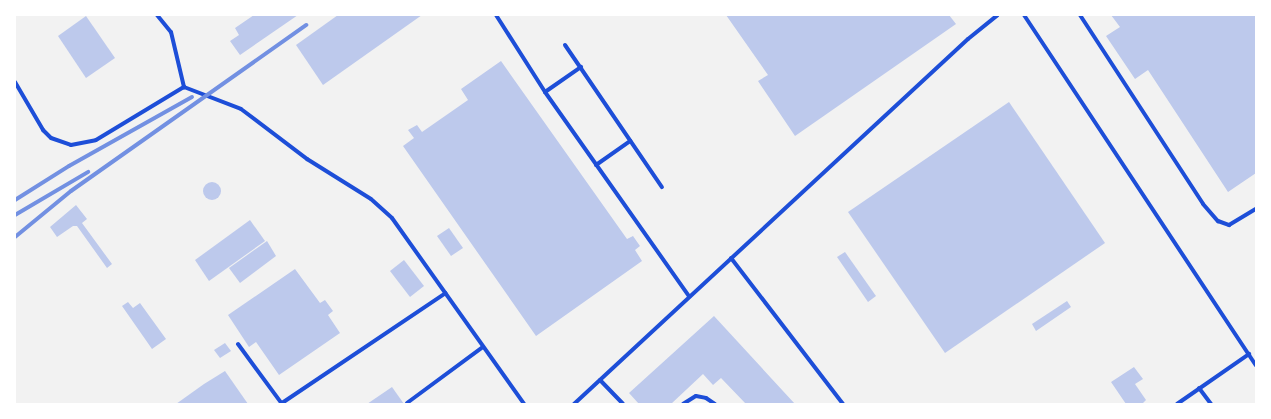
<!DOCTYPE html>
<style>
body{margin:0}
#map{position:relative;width:1271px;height:419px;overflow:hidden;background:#f2f2f2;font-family:"Alegreya Sans",sans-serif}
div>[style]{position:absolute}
.building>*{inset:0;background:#bdc9ec}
.round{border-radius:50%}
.service>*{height:4px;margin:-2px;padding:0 2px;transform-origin:2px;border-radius:2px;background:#1d4ed8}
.rail>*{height:4px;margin:-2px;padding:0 2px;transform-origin:2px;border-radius:2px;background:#7290e2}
span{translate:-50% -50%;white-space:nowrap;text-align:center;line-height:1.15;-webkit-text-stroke:5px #fff;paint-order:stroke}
.frame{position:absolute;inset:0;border:16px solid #fff;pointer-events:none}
</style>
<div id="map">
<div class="building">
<i style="clip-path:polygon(254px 15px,298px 15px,240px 55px,230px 41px,239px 35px,235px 28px)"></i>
<i style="clip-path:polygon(338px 15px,422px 15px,323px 85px,296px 45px)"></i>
<i style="clip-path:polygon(726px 15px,949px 15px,956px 24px,795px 136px,758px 81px,768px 75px)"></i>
<i style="clip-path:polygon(1111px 15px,1256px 15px,1256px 173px,1228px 192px,1148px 70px,1135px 79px,1106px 36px,1120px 27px)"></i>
<i style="clip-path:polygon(86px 16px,115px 58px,86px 78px,58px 36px)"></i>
<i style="clip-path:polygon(501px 61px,627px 239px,633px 236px,640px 246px,635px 250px,642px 261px,536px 336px,403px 146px,414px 138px,408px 130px,417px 125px,422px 132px,468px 100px,461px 89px)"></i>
<i style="clip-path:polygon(1009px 102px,1105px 243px,945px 353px,848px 212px)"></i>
<i class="round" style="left:203px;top:182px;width:18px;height:18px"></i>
<i style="clip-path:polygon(76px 205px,87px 219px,82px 223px,112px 264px,107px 268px,77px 226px,73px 226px,57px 237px,50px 227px)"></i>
<i style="clip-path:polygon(250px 220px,265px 241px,209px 281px,195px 260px)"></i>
<i style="clip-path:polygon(449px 228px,463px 248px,451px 256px,437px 236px)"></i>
<i style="clip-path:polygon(267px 241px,276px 256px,240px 283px,229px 268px)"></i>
<i style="clip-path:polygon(845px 252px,876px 296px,868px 302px,837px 257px)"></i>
<i style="clip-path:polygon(404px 260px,424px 286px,410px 297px,390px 271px)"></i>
<i style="clip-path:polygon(295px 269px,320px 303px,325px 300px,333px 311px,328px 315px,340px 333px,279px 375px,256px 342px,249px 347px,228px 315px)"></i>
<i style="clip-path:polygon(1067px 301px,1071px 307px,1036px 331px,1032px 324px)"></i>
<i style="clip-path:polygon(128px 302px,133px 308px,140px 303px,166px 339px,152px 349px,122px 306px)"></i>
<i style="clip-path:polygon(714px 316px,795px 404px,746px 404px,721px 378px,713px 385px,703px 374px,671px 404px,639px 404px,629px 393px)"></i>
<i style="clip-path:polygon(225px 343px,231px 351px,220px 358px,214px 350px)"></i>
<i style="clip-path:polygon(1134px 367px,1143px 379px,1135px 384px,1146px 400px,1142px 404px,1126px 404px,1111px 382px)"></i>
<i style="clip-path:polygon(225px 371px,248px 404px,176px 404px,204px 384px)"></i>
<i style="clip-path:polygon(392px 387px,404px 404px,367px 404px)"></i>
</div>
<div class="service">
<i style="left:157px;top:15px;width:22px;rotate:51deg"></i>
<i style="left:171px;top:32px;width:57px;rotate:76.7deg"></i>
<i style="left:496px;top:15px;width:91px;rotate:57.5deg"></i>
<i style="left:545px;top:92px;width:250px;rotate:54.8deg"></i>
<i style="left:1024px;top:15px;width:420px;rotate:56.5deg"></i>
<i style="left:1080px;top:15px;width:225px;rotate:56.9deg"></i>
<i style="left:1203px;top:204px;width:23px;rotate:49deg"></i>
<i style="left:1218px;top:221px;width:12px;rotate:20deg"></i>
<i style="left:1229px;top:225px;width:31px;rotate:-31deg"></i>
<i style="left:565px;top:45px;width:172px;rotate:55.7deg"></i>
<i style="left:15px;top:82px;width:56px;rotate:59.7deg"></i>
<i style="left:43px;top:130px;width:11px;rotate:45deg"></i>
<i style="left:51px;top:138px;width:21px;rotate:19deg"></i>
<i style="left:71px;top:145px;width:25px;rotate:-11deg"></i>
<i style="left:96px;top:140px;width:103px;rotate:-31.1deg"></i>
<i style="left:184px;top:87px;width:61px;rotate:21.1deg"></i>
<i style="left:241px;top:109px;width:83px;rotate:37.1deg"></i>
<i style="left:307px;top:159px;width:75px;rotate:32deg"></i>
<i style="left:371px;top:199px;width:28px;rotate:42deg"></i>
<i style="left:392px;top:218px;width:228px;rotate:54.6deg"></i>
<i style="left:545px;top:92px;width:44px;rotate:-34.8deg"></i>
<i style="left:596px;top:165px;width:42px;rotate:-35.2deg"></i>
<i style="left:731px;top:258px;width:184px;rotate:52.5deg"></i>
<i style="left:238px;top:344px;width:74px;rotate:53.7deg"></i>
<i style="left:600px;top:380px;width:33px;rotate:46deg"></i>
<i style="left:1199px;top:388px;width:20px;rotate:53deg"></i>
<i style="left:282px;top:403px;width:197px;rotate:-33.9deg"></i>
<i style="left:407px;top:403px;width:94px;rotate:-36.4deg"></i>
<i style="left:574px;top:404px;width:537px;rotate:-42.81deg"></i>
<i style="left:968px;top:39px;width:38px;rotate:-39deg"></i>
<i style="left:683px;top:404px;width:15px;rotate:-32deg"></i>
<i style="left:696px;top:396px;width:10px;rotate:11deg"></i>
<i style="left:706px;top:398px;width:11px;rotate:34deg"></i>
<i style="left:1177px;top:404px;width:88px;rotate:-34.8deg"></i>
</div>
<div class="rail">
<i style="left:15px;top:200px;width:64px;rotate:-32.2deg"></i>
<i style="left:69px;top:166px;width:141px;rotate:-29.3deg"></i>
<i style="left:15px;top:215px;width:85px;rotate:-30.5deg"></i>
<i style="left:15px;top:237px;width:72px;rotate:-39.4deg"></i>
<i style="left:71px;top:191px;width:288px;rotate:-35.2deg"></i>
</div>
<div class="frame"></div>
</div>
